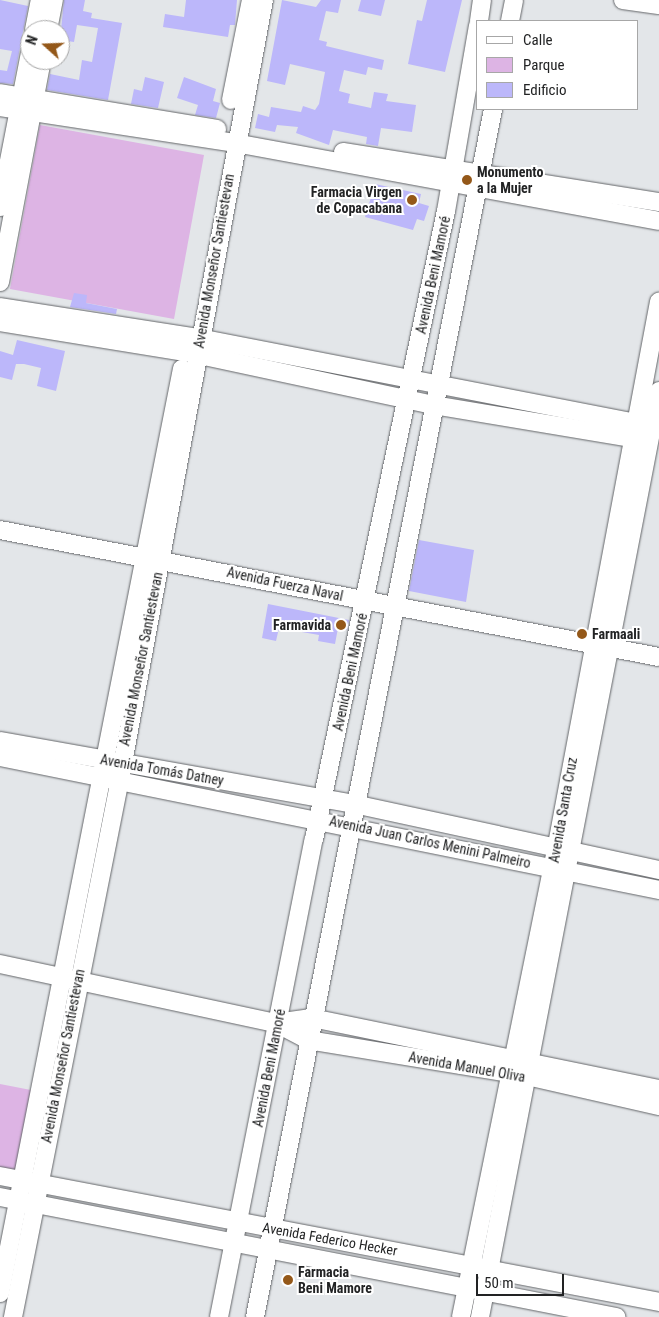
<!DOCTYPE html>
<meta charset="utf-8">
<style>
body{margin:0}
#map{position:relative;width:659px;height:1317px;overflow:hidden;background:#e3e6e9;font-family:"Roboto Condensed",sans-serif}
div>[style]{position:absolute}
.green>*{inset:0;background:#ddb4e4}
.building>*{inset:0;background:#bcb7fa}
.roads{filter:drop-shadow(0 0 1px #646669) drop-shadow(0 0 1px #646669)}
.minor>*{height:18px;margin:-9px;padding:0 9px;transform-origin:9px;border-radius:9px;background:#fff}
.dots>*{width:14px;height:14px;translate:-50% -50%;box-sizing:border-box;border:2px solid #fff;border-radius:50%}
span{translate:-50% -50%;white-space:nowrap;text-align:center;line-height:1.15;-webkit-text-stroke:4px #fff;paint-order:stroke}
.poi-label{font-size:14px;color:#222324;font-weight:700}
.left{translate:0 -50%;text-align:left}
.right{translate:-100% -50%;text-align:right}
.street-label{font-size:14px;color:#222324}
.legend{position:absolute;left:476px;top:20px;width:162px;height:90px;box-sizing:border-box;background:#fff;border:1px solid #a7a7a7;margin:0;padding:6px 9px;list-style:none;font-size:15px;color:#222324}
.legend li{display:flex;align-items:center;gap:10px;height:25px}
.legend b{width:25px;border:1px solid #a7a7a7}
.north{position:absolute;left:20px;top:20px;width:50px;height:50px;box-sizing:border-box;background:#fff;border:1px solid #a7a7a7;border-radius:50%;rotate:290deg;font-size:14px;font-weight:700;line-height:20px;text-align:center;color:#222324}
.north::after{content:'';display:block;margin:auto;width:18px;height:22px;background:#945819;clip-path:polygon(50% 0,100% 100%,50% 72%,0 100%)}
.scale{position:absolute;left:476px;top:1274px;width:88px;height:22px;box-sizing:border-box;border:2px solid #222324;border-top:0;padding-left:6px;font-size:15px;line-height:18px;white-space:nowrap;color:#222324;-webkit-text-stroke:4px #fff;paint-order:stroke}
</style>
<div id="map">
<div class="green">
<i style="clip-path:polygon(40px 125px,204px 155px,174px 319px,10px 289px)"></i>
<i style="clip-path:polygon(0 1084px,36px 1091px,19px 1176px,0 1173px)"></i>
</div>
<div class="building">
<i style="clip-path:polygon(0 0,28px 6px,13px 84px,0 83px,0 70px,7px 71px,12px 51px,0 49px)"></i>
<i style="clip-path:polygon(64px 0,85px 0,83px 11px,92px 13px,91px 18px,122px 23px,108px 100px,47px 90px,50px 74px,79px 80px,82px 60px,92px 62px,98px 28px,77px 25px,74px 42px,60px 40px)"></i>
<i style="clip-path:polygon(186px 0,237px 0,235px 25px,230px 25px,228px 37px,163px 27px,165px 14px,184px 17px)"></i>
<i style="clip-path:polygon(282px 0,316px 7px,321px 0,341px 0,338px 13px,326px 11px,319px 40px,327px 42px,326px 46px,384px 60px,382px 70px,368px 67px,366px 75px,344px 70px,339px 91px,350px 94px,348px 103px,371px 108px,374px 92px,388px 94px,386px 101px,416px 105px,412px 132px,381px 128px,378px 146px,366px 144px,367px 137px,333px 130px,329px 145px,296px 133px,298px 127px,277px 125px,275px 132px,255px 128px,258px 114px,269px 117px,271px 107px,301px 112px,303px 106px,315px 110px,319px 104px,325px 72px,290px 64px,285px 85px,267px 81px)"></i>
<i style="clip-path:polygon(361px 0,385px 0,381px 16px,358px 11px)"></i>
<i style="clip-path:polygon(427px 0,462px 0,445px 72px,408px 64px,417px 20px,422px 21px)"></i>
<i style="clip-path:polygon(145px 77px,164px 82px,158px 108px,131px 104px,134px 89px,142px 91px)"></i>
<i style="clip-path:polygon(184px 77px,216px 89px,213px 101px,220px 103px,216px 118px,195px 115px,198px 105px,177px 98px)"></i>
<i style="clip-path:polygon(375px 184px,421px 194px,419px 203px,429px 206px,424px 221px,417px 219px,413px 230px,365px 217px)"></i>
<i style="clip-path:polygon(74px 293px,87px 295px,86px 303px,117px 309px,116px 314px,70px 307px)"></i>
<i style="clip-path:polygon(17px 340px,65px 351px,56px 391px,37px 386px,41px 368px,24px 364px,16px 364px,12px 380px,0 377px,0 351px,13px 355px)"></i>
<i style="clip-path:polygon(419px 540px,474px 550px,466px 602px,409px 591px)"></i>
<i style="clip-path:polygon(268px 604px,349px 620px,347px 630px,338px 628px,335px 644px,318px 641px,319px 635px,279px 628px,276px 641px,262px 638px)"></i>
</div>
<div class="roads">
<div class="minor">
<i style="left:623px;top:0;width:36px;rotate:8deg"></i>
<i style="left:479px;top:21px;width:21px;rotate:-82deg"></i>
<i style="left:510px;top:21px;width:21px;rotate:-79deg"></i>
<i style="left:34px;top:30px;width:31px;rotate:-79deg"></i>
<i style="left:48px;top:30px;width:31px;rotate:-79deg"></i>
<i style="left:0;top:93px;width:220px;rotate:9.4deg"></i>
<i style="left:231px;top:100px;width:102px;rotate:-78.7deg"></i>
<i style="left:0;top:107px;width:238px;rotate:8.7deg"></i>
<i style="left:235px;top:143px;width:431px;rotate:10.4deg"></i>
<i style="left:343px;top:152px;width:320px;rotate:9deg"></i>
<i style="left:0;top:207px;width:157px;rotate:-79deg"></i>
<i style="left:0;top:282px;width:226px;rotate:-79.3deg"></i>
<i style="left:0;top:307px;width:201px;rotate:8.9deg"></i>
<i style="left:199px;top:338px;width:455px;rotate:11deg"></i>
<i style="left:0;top:322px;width:188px;rotate:9.2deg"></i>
<i style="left:186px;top:352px;width:254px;rotate:12.1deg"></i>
<i style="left:434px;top:405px;width:213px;rotate:9.5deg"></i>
<i style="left:0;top:530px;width:671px;rotate:10.91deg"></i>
<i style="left:0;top:741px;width:360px;rotate:10.1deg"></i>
<i style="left:354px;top:804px;width:312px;rotate:12.2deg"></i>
<i style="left:0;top:757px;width:672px;rotate:11.41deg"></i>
<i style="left:0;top:964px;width:282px;rotate:12.1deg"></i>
<i style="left:276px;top:1023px;width:36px;rotate:28deg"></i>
<i style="left:308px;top:1040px;width:222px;rotate:9.3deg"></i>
<i style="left:527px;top:1076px;width:135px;rotate:12.8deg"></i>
<i style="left:276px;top:1023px;width:36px;rotate:-8deg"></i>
<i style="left:312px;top:1018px;width:354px;rotate:11.6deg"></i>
<i style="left:0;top:1176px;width:671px;rotate:10.82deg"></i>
<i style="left:0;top:1197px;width:628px;rotate:11.02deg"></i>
<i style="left:0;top:1293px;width:942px;rotate:-78.86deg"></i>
<i style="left:13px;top:1317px;width:549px;rotate:-78.75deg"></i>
<i style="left:120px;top:779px;width:792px;rotate:-79.53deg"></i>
<i style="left:219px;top:1317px;width:487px;rotate:-78.8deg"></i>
<i style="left:314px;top:839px;width:642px;rotate:-78.13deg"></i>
<i style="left:446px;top:211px;width:188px;rotate:-80.2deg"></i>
<i style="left:255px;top:1317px;width:1231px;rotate:-78.85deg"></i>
<i style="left:461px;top:1317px;width:477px;rotate:-78.5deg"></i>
<i style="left:556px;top:850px;width:558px;rotate:-79.36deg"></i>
<i style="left:480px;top:1317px;width:943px;rotate:-79.06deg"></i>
</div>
</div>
<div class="dots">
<i style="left:467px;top:180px;background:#945819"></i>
<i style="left:412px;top:200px;background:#945819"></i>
<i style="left:341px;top:625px;background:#945819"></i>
<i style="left:582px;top:634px;background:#945819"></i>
<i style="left:288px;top:1280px;background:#945819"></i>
</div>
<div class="poi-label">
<span class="left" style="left:477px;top:180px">Monumento<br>a la Mujer</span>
<span class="right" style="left:402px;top:200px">Farmacia Virgen<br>de Copacabana</span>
<span class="right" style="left:331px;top:625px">Farmavida</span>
<span class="left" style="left:592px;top:634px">Farmaali</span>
<span class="left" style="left:298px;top:1280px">Farmacia<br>Beni Mamore</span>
</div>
<div class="street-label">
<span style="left:214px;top:261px;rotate:-80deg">Avenida Monseñor Santiestevan</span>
<span style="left:433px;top:275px;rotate:-78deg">Avenida Beni Mamoré</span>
<span style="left:285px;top:584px;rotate:12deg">Avenida Fuerza Naval</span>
<span style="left:141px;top:659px;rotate:-79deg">Avenida Monseñor Santiestevan</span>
<span style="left:350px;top:672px;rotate:-78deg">Avenida Beni Mamoré</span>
<span style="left:162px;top:770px;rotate:10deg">Avenida Tomás Datney</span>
<span style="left:563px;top:810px;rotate:-80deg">Avenida Santa Cruz</span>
<span style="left:430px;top:842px;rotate:12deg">Avenida Juan Carlos Menini Palmeiro</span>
<span style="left:63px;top:1056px;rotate:-79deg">Avenida Monseñor Santiestevan</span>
<span style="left:467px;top:1067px;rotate:10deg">Avenida Manuel Oliva</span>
<span style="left:269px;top:1068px;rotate:-79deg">Avenida Beni Mamoré</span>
<span style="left:330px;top:1239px;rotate:10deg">Avenida Federico Hecker</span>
</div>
<ul class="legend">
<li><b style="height:6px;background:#fff"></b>Calle</li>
<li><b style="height:14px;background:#ddb4e4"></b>Parque</li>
<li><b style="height:14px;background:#bcb7fa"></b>Edificio</li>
</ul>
<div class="north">N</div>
<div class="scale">50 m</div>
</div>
